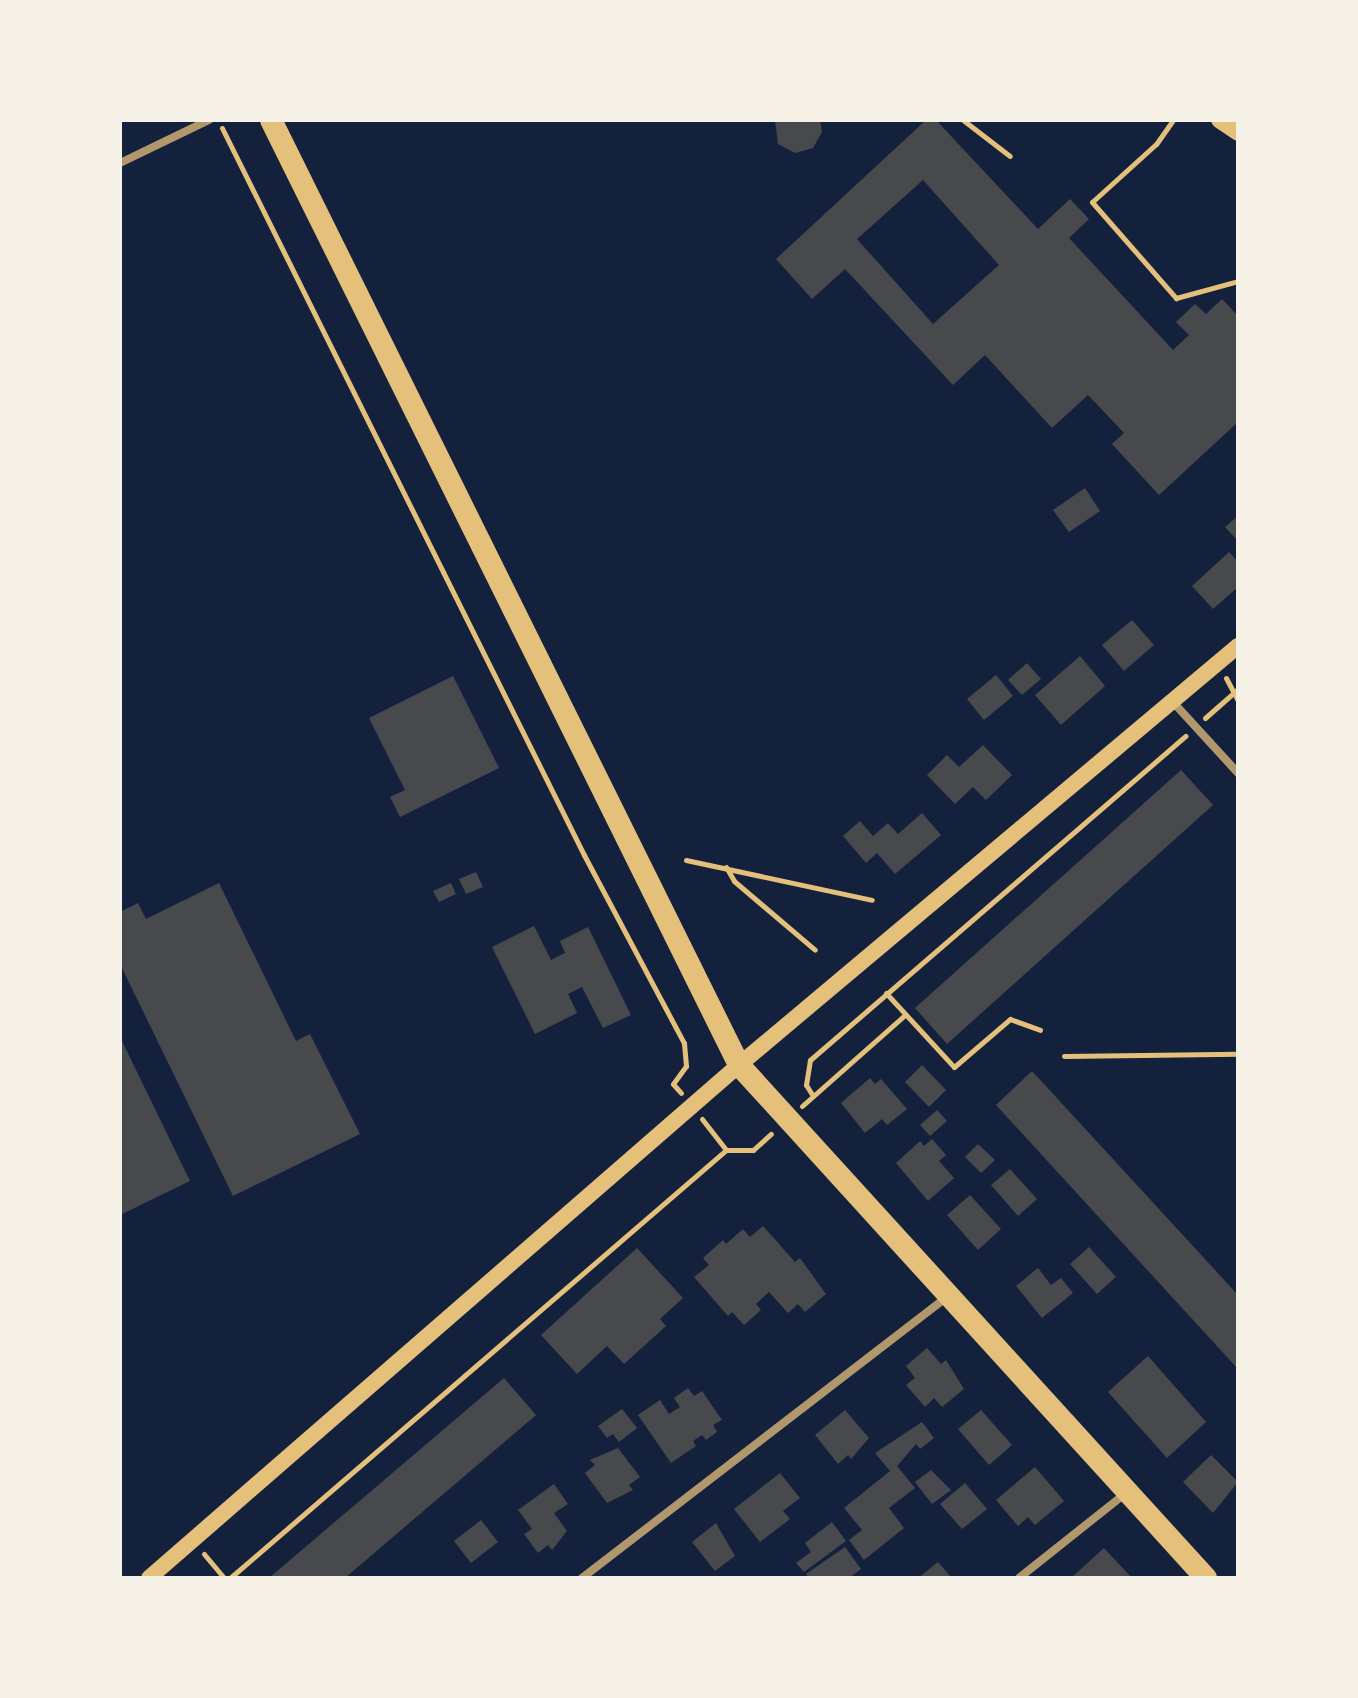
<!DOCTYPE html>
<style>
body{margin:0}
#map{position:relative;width:1358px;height:1698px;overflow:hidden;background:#14213d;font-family:"IBM Plex Sans",sans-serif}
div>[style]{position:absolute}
.building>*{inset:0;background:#48494c}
.path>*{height:5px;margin:-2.5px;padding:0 2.5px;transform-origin:2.5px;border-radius:2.5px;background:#e5c07b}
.minor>*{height:8px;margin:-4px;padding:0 4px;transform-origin:4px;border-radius:4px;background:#b1986c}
.secondary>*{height:16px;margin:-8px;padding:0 8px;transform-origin:8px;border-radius:8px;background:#e5c07b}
.trunk>*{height:22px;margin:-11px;padding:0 11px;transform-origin:11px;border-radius:11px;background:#e5c07b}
span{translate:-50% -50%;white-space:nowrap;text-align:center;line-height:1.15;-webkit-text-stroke:6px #f6f1e7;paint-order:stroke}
.frame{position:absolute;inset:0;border:122px solid #f6f1e7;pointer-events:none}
</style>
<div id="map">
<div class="building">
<i style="clip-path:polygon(775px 120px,820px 120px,822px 132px,813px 148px,795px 153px,778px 144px)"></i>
<i style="clip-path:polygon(evenodd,926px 120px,936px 120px,1038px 229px,1070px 199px,1089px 219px,1069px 238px,1173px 350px,1189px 335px,1176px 322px,1195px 304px,1206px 314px,1222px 299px,1238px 316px,1238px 422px,1159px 495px,1112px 444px,1124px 433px,1088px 395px,1052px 428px,985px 355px,953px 385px,845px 269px,812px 299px,776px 259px,926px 120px,923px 180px,999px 265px,933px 324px,857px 239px,923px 180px)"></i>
<i style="clip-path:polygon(1085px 488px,1100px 511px,1069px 532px,1053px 510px)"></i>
<i style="clip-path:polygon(1238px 516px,1238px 541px,1225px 527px)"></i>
<i style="clip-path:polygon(1229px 552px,1238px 562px,1238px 587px,1213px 609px,1192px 586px)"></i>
<i style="clip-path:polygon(1132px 620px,1154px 645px,1124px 671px,1102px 645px)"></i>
<i style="clip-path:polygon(1080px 656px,1105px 686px,1061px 725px,1035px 695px)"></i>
<i style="clip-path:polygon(1027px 663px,1041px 679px,1022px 695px,1008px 680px)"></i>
<i style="clip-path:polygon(996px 675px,1013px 696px,984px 720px,967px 699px)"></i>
<i style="clip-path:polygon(453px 676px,499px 768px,400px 817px,390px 797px,405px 790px,369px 718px)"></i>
<i style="clip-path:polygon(983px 745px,1012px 775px,986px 800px,973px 787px,955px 804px,927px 775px,947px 755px,959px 767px)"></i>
<i style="clip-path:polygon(1181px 770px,1213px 805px,947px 1044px,915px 1008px)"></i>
<i style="clip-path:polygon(922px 813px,941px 835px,895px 874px,877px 853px,866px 863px,843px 836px,860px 821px,873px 836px,888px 823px,898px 834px)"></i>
<i style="clip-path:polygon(476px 872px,483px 887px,466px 894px,459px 879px)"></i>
<i style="clip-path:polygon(219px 883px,296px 1041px,310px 1034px,360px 1134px,233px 1196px,120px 964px,120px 912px,138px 903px,146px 919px)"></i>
<i style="clip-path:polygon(451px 883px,456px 894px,439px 902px,433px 891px)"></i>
<i style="clip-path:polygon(534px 926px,551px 960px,565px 953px,560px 941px,588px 927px,631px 1015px,603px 1028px,582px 987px,568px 994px,577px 1013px,535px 1034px,492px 947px)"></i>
<i style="clip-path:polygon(120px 1037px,190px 1181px,120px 1215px)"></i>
<i style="clip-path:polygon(922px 1065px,946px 1090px,929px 1107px,905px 1082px)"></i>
<i style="clip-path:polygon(1032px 1071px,1238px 1295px,1238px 1369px,996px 1105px)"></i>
<i style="clip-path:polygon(870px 1078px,875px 1084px,881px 1079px,907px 1109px,887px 1125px,882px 1119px,865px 1133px,841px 1103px)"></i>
<i style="clip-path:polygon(937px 1110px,947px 1121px,930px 1136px,920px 1125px)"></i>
<i style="clip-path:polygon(932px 1139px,946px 1155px,939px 1161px,954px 1178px,928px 1201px,896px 1163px,920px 1141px,924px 1146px)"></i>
<i style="clip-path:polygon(978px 1144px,995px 1160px,981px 1173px,965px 1157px)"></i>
<i style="clip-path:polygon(1010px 1169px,1037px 1199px,1018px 1216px,991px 1185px)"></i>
<i style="clip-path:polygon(970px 1195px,1001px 1229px,978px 1250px,947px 1215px)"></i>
<i style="clip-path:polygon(763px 1226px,795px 1262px,800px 1258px,826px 1294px,805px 1312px,798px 1304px,788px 1313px,769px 1292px,756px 1304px,761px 1310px,744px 1325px,732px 1312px,728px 1316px,694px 1277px,709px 1265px,703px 1258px,723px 1240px,726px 1244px,743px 1229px,750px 1237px)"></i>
<i style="clip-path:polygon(1089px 1247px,1116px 1277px,1097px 1294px,1070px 1264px)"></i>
<i style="clip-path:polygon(637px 1248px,683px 1298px,660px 1319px,666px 1326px,624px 1364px,607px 1346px,577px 1374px,541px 1335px)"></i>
<i style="clip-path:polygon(1038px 1268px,1051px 1285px,1061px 1278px,1073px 1293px,1042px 1318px,1016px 1286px)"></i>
<i style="clip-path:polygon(927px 1348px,941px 1364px,946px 1360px,964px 1389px,942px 1407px,934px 1398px,925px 1407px,906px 1385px,915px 1378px,906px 1366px)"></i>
<i style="clip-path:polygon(1148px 1356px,1206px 1422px,1167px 1458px,1108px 1392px)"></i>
<i style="clip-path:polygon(504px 1378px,536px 1415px,345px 1578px,269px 1578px)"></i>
<i style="clip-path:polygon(688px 1388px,694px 1396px,702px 1391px,722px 1420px,713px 1425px,717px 1432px,706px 1440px,702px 1435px,693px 1441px,696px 1446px,671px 1463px,638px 1415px,660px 1400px,669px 1414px,680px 1407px,674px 1398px)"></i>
<i style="clip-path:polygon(622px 1409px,637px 1428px,619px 1442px,613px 1434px,607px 1438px,598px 1426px)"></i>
<i style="clip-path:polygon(845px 1410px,869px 1438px,851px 1459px,848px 1455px,838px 1464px,815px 1435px)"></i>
<i style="clip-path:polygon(981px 1410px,1012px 1445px,989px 1465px,958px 1429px)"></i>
<i style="clip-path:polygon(922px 1422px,934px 1438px,920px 1449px,916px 1444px,897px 1466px,915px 1488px,889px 1508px,904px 1528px,864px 1560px,849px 1540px,862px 1530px,844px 1508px,890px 1471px,875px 1453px)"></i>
<i style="clip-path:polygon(618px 1448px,640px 1477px,629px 1485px,633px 1490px,607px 1503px,585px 1473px,595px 1465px,590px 1460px)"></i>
<i style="clip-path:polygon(1211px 1455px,1238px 1482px,1213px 1513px,1183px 1482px)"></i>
<i style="clip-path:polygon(1035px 1467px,1064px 1501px,1035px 1525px,1028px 1517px,1018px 1526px,996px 1500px)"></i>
<i style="clip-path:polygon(931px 1470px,951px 1490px,932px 1504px,915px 1482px)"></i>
<i style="clip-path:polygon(780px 1473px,800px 1498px,783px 1511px,790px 1519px,760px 1542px,734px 1509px)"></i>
<i style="clip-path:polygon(965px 1483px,987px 1509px,962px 1529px,940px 1504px)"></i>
<i style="clip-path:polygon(554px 1484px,568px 1504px,554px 1513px,567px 1531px,552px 1550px,548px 1545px,538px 1553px,524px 1534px,532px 1529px,518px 1510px)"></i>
<i style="clip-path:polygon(481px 1520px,498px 1542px,471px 1563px,454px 1541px)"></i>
<i style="clip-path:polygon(832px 1522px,846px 1541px,804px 1572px,796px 1563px,811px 1552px,805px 1543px)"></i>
<i style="clip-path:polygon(716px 1523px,735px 1556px,715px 1571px,692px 1542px)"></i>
<i style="clip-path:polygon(845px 1547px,861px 1569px,849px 1578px,809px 1578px,806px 1574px)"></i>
<i style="clip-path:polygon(1104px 1548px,1132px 1578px,1071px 1578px)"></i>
<i style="clip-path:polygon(938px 1562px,952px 1578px,918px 1578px)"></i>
</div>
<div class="path">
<i style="left:963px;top:120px;width:59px;rotate:37.5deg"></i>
<i style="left:1173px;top:120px;width:29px;rotate:125deg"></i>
<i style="left:1156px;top:144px;width:86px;rotate:137.8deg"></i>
<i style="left:1092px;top:202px;width:128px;rotate:48.8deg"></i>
<i style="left:1176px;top:298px;width:64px;rotate:-15.3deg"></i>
<i style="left:222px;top:128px;width:812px;rotate:63.53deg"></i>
<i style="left:584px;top:855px;width:213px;rotate:62deg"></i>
<i style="left:684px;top:1043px;width:23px;rotate:85deg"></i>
<i style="left:686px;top:1066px;width:22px;rotate:126deg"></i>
<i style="left:673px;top:1084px;width:12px;rotate:48deg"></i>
<i style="left:1226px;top:678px;width:26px;rotate:62deg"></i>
<i style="left:1205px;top:718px;width:44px;rotate:-41.3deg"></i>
<i style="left:686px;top:860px;width:190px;rotate:12.1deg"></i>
<i style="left:726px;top:867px;width:16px;rotate:60deg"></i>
<i style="left:734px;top:881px;width:106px;rotate:40.4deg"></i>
<i style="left:886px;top:993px;width:100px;rotate:47.4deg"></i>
<i style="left:954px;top:1067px;width:74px;rotate:-40.6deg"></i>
<i style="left:1010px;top:1019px;width:32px;rotate:20deg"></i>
<i style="left:1064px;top:1056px;width:174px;rotate:-0.7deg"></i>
<i style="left:813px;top:1096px;width:13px;rotate:-122deg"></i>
<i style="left:806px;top:1085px;width:25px;rotate:-81deg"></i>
<i style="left:810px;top:1060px;width:496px;rotate:-40.8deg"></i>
<i style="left:802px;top:1106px;width:137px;rotate:-41.5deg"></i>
<i style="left:702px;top:1119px;width:39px;rotate:52deg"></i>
<i style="left:204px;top:1554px;width:31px;rotate:50deg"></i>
<i style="left:230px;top:1578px;width:655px;rotate:-40.79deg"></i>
<i style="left:726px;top:1150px;width:27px"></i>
<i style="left:753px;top:1150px;width:24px;rotate:-42deg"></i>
</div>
<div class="minor">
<i style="left:120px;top:163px;width:99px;rotate:-25.8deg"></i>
<i style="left:1172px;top:701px;width:98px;rotate:47.5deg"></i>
<i style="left:582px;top:1578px;width:463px;rotate:-37.6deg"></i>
<i style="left:1019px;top:1578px;width:138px;rotate:-38.5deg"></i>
</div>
<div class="secondary">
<i style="left:1219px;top:120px;width:23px;rotate:34deg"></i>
<i style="left:149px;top:1578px;width:782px;rotate:-41.01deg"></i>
<i style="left:739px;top:1065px;width:652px;rotate:-40.02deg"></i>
</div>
<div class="trunk">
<i style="left:271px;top:120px;width:1055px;rotate:63.65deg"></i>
<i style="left:739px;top:1065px;width:694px;rotate:47.69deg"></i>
</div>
<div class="frame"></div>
</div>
